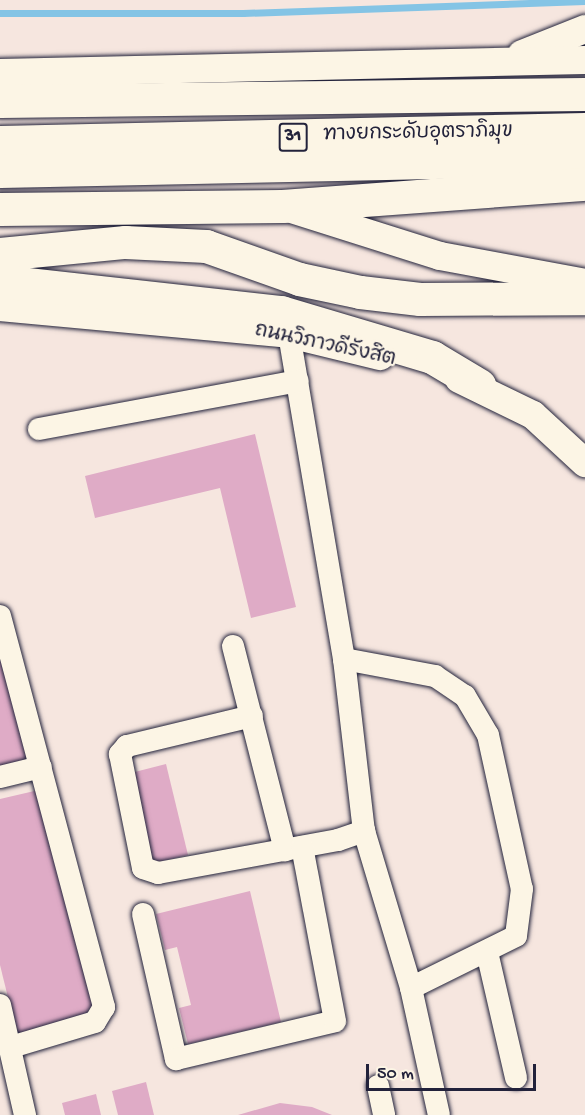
<!DOCTYPE html>
<meta charset="utf-8">
<style>
body{margin:0}
#map{position:relative;width:585px;height:1115px;overflow:hidden;background:#f6e6df;font-family:"Gochi Hand","Playpen Sans Thai",sans-serif}
div>[style]{position:absolute}
.stream>*{height:7px;margin:-3.5px;padding:0 3.5px;transform-origin:3.5px;border-radius:3.5px;background:#84c4e5}
.building>*{inset:0;background:#dfabc6}
.roads{filter:drop-shadow(0 0 2px #22223b) drop-shadow(0 0 2px #22223b)}
.minor>*{height:22px;margin:-11px;padding:0 11px;transform-origin:11px;border-radius:11px;background:#fcf5e5}
.major>*{height:28px;margin:-14px;padding:0 14px;transform-origin:14px;border-radius:14px;background:#fcf5e5}
.highway>*{height:33px;margin:-16.5px;padding:0 16.5px;transform-origin:16.5px;border-radius:16.5px;background:#fcf5e5}
span{translate:-50% -50%;white-space:nowrap;text-align:center;line-height:1.15;-webkit-text-stroke:4.5px #fcf5e5;paint-order:stroke}
.shield-label span{padding:2px 4px;background:#fcf5e5;border:2px solid;border-radius:4px;-webkit-text-stroke-width:0}
.shield-label{font-size:18px;color:#22223b;font-weight:700}
.street-label{font-size:20px;color:#22223b}
.scale{position:absolute;left:366px;top:1064px;width:170px;height:27px;box-sizing:border-box;border:3px solid #22223b;border-top:0;padding-left:8px;font-size:18px;line-height:21px;white-space:nowrap;color:#22223b;-webkit-text-stroke:4px #fcf5e5;paint-order:stroke}
</style>
<div id="map">
<div class="stream">
<i style="left:0;top:13px;width:243px"></i>
<i style="left:243px;top:13px;width:342px;rotate:-2deg"></i>
</div>
<div class="building">
<i style="clip-path:polygon(255px 434px,296px 607px,251px 618px,220px 488px,95px 518px,85px 476px)"></i>
<i style="clip-path:polygon(0 640px,30px 760px,0 767px)"></i>
<i style="clip-path:polygon(166px 764px,188px 855px,145px 865px,123px 775px)"></i>
<i style="clip-path:polygon(43px 789px,97px 1014px,17px 1034px,0 965px,0 799px)"></i>
<i style="clip-path:polygon(250px 891px,281px 1022px,188px 1044px,179px 1008px,191px 1005px,177px 947px,165px 950px,156px 914px)"></i>
<i style="clip-path:polygon(146px 1082px,154px 1115px,118px 1115px,112px 1091px)"></i>
<i style="clip-path:polygon(96px 1094px,101px 1115px,65px 1115px,62px 1103px)"></i>
<i style="clip-path:polygon(280px 1103px,312px 1107px,332px 1115px,238px 1115px)"></i>
</div>
<div class="roads">
<div class="minor">
<i style="left:289px;top:334px;width:330px;rotate:80.4deg"></i>
<i style="left:344px;top:659px;width:173px;rotate:83.4deg"></i>
<i style="left:364px;top:831px;width:164px;rotate:73.3deg"></i>
<i style="left:411px;top:988px;width:130px;rotate:77.6deg"></i>
<i style="left:39px;top:429px;width:263px;rotate:-10.5deg"></i>
<i style="left:0;top:616px;width:405px;rotate:75.1deg"></i>
<i style="left:104px;top:1007px;width:17px;rotate:121deg"></i>
<i style="left:95px;top:1022px;width:88px;rotate:163.4deg"></i>
<i style="left:233px;top:646px;width:211px;rotate:75.7deg"></i>
<i style="left:344px;top:659px;width:93px;rotate:10.6deg"></i>
<i style="left:435px;top:676px;width:36px;rotate:34deg"></i>
<i style="left:465px;top:696px;width:45px;rotate:59.5deg"></i>
<i style="left:488px;top:735px;width:158px;rotate:77.6deg"></i>
<i style="left:522px;top:889px;width:47px;rotate:97.3deg"></i>
<i style="left:516px;top:936px;width:117px;rotate:153.7deg"></i>
<i style="left:252px;top:716px;width:129px;rotate:166.5deg"></i>
<i style="left:127px;top:746px;width:11px;rotate:131deg"></i>
<i style="left:120px;top:754px;width:116px;rotate:78.6deg"></i>
<i style="left:143px;top:868px;width:16px;rotate:18deg"></i>
<i style="left:158px;top:873px;width:183px;rotate:-10.4deg"></i>
<i style="left:338px;top:840px;width:28px;rotate:-19deg"></i>
<i style="left:0;top:777px;width:42px;rotate:-13.7deg"></i>
<i style="left:143px;top:914px;width:149px;rotate:77.2deg"></i>
<i style="left:176px;top:1059px;width:163px;rotate:-13.4deg"></i>
<i style="left:335px;top:1021px;width:177px;rotate:-100.7deg"></i>
<i style="left:487px;top:952px;width:129px;rotate:77deg"></i>
<i style="left:0;top:1005px;width:113px;rotate:77.2deg"></i>
<i style="left:378px;top:1086px;width:30px;rotate:78deg"></i>
</div>
<div class="major">
<i style="left:522px;top:54px;width:68px;rotate:-21.6deg"></i>
<i style="left:0;top:73px;width:585px;rotate:-1.27deg"></i>
<i style="left:288px;top:208px;width:159px;rotate:17.5deg"></i>
<i style="left:440px;top:256px;width:147px;rotate:10.5deg"></i>
<i style="left:0;top:307px;width:290px;rotate:5.3deg"></i>
<i style="left:289px;top:334px;width:94px;rotate:13.6deg"></i>
<i style="left:459px;top:379px;width:82px;rotate:25.9deg"></i>
<i style="left:533px;top:415px;width:71px;rotate:42.7deg"></i>
</div>
<div class="highway">
<i style="left:0;top:101px;width:585px;rotate:-0.69deg"></i>
<i style="left:0;top:142px;width:585px;rotate:-1.27deg"></i>
<i style="left:0;top:171px;width:585px;rotate:-1.18deg"></i>
<i style="left:0;top:209px;width:282px;rotate:-0.6deg"></i>
<i style="left:282px;top:206px;width:304px;rotate:-4.2deg"></i>
<i style="left:0;top:254px;width:126px;rotate:-5.5deg"></i>
<i style="left:125px;top:242px;width:81px;rotate:2.8deg"></i>
<i style="left:206px;top:246px;width:99px;rotate:19.5deg"></i>
<i style="left:299px;top:279px;width:62px;rotate:12deg"></i>
<i style="left:360px;top:292px;width:60px;rotate:6.7deg"></i>
<i style="left:420px;top:299px;width:165px;rotate:-0.3deg"></i>
<i style="left:0;top:281px;width:283px;rotate:6.3deg"></i>
<i style="left:281px;top:312px;width:158px;rotate:16.6deg"></i>
<i style="left:432px;top:357px;width:55px;rotate:30.8deg"></i>
</div>
</div>
<div class="shield-label">
<span style="left:293px;top:137px">31</span>
</div>
<div class="street-label">
<span style="left:418px;top:134px;rotate:-1deg">ทางยกระดับอุตราภิมุข</span>
<span style="left:325px;top:346px;rotate:12deg">ถนนวิภาวดีรังสิต</span>
</div>
<div class="scale">50 m</div>
</div>
